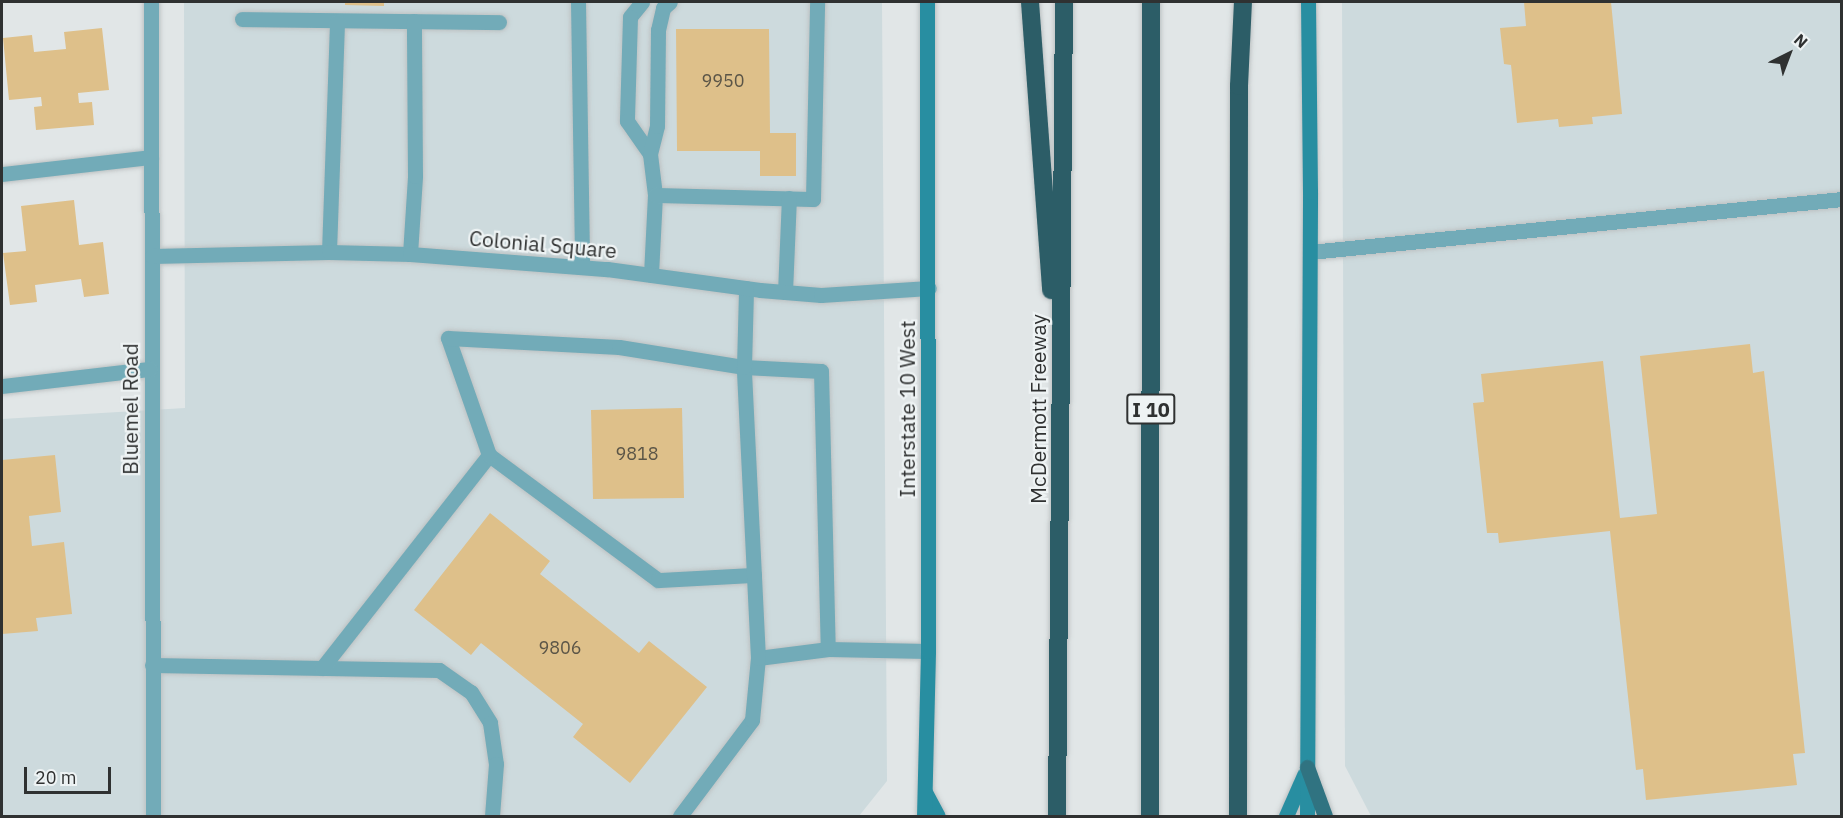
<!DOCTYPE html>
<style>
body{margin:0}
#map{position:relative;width:1843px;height:818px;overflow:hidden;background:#e1e6e7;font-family:"IBM Plex Sans",sans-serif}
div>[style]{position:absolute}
.built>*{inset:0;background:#cddadd}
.building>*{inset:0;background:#dec08a}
.roads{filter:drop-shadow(0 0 2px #bdc2c3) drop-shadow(0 0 2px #bdc2c3)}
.service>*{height:15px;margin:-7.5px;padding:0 7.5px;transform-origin:7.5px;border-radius:7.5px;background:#72abb8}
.minor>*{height:15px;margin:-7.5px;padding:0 7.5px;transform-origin:7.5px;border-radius:7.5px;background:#72abb8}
.secondary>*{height:15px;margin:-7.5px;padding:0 7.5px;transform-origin:7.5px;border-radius:7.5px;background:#288ea1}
.primary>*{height:15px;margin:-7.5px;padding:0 7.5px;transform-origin:7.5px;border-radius:7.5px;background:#307381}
.motorway>*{height:18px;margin:-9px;padding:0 9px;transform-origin:9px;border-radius:9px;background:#2c5d67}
span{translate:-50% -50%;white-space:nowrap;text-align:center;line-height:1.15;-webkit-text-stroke:4.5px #eef3f4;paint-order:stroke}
.number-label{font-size:18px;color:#5b5547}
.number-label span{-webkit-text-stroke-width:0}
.shield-label span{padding:2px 4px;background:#eef3f4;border:2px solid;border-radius:4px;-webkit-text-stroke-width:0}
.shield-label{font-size:20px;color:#2f3131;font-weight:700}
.street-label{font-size:21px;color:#2f3131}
.frame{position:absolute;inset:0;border:3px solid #2f3131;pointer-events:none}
.north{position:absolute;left:1759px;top:24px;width:60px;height:60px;-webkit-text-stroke:4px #eef3f4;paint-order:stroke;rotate:42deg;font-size:16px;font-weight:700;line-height:24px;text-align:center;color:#2f3131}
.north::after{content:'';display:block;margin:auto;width:21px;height:27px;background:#2f3131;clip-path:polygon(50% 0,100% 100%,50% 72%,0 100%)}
.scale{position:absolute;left:24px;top:767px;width:87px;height:27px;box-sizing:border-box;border:3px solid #2f3131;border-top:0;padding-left:8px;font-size:18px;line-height:21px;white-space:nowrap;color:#2f3131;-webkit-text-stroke:4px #eef3f4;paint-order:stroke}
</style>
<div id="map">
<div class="built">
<i style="clip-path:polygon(184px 2px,882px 2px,887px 781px,859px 816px,2px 816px,2px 419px,185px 408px)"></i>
<i style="clip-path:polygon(1342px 2px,1841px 2px,1841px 816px,1371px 816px,1345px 766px)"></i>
</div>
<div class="building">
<i style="clip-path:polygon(345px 2px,384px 2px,384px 6px,345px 5px)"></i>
<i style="clip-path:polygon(1524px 2px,1611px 2px,1622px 114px,1592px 117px,1593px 124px,1559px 127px,1558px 119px,1517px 123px,1511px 65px,1504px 64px,1500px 28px,1526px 26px)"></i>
<i style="clip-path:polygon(102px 28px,109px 90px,78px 93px,79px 103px,92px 102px,94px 125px,36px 130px,34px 107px,42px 106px,41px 97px,9px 100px,3px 38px,32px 35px,34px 52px,66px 49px,64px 32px)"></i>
<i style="clip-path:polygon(676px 29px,769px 29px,770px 133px,796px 133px,796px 176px,760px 176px,760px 151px,677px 151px)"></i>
<i style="clip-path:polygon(74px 200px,79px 245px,103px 242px,109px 294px,84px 297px,81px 279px,35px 285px,37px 302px,10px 305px,3px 253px,26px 251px,21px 206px)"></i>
<i style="clip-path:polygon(1750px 344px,1753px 373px,1764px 371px,1805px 753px,1793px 754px,1797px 785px,1646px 800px,1643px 769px,1636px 770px,1610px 531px,1499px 543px,1498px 533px,1487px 533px,1473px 403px,1484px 402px,1481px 374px,1603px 361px,1620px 518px,1657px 514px,1640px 356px)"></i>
<i style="clip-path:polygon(682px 408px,684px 498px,593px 499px,591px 410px)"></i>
<i style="clip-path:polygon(55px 455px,61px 512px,29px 516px,32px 546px,64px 542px,72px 614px,36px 618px,38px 631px,2px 634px,2px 460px)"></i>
<i style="clip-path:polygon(490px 513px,550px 561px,540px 574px,639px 653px,649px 641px,707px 687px,630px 783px,573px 737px,583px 724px,481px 643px,471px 655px,414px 610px)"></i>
</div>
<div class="roads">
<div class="service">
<i style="left:578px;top:2px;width:265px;rotate:89.1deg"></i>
<i style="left:642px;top:2px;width:19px;rotate:129deg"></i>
<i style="left:630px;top:17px;width:104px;rotate:91.7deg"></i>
<i style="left:627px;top:121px;width:40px;rotate:55.1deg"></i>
<i style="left:650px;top:154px;width:41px;rotate:83deg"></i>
<i style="left:655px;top:195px;width:80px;rotate:92.9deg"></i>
<i style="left:242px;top:19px;width:257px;rotate:0.7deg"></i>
<i style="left:650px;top:154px;width:29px;rotate:-76deg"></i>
<i style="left:657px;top:126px;width:96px;rotate:-89.4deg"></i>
<i style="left:658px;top:30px;width:23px;rotate:-77deg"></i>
<i style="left:663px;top:8px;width:9px;rotate:-41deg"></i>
<i style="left:2px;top:174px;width:150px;rotate:-6.5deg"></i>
<i style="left:655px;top:195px;width:158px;rotate:1.5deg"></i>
<i style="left:813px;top:199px;width:197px;rotate:-88.8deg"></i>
<i style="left:329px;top:252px;width:231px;rotate:-88deg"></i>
<i style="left:1310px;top:252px;width:535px;rotate:-5.69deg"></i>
<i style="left:410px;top:254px;width:78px;rotate:-86.3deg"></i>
<i style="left:415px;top:176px;width:155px;rotate:-90.4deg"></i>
<i style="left:785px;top:292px;width:94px;rotate:-87.6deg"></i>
<i style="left:489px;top:455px;width:210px;rotate:36.5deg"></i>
<i style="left:658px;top:580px;width:96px;rotate:-3deg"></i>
<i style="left:758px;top:658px;width:71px;rotate:-7.3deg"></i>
<i style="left:828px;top:649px;width:100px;rotate:1.1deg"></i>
<i style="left:152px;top:665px;width:287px;rotate:1deg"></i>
<i style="left:439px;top:670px;width:39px;rotate:35deg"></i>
<i style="left:471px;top:692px;width:36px;rotate:58deg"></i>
<i style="left:490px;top:723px;width:41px;rotate:81.7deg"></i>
<i style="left:496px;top:764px;width:52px;rotate:94.4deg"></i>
<i style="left:322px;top:668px;width:271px;rotate:-51.9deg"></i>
<i style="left:489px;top:455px;width:124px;rotate:-109.3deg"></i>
<i style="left:448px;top:338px;width:171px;rotate:3deg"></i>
<i style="left:619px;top:347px;width:127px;rotate:9.1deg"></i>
<i style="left:744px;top:367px;width:77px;rotate:3deg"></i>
<i style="left:821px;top:371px;width:278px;rotate:88.6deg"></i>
<i style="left:680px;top:816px;width:120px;rotate:-53.1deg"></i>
<i style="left:752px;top:720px;width:62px;rotate:-84.5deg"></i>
<i style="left:758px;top:658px;width:291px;rotate:-92.8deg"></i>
<i style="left:744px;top:367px;width:79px;rotate:-88.5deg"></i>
</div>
<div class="minor">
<i style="left:151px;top:2px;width:814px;rotate:89.86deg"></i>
<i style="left:152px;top:256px;width:177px;rotate:-1.3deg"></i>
<i style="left:329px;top:252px;width:81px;rotate:1.4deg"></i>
<i style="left:410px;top:254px;width:198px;rotate:4.4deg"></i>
<i style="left:607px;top:269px;width:154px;rotate:7.8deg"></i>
<i style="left:760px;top:290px;width:61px;rotate:4.7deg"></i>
<i style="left:821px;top:295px;width:108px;rotate:-3.7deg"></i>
<i style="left:2px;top:386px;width:149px;rotate:-6.6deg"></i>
</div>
<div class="secondary">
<i style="left:925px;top:792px;width:27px;rotate:62deg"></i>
<i style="left:924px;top:816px;width:165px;rotate:-88.6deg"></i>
<i style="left:928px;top:651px;width:649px;rotate:-90.09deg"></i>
<i style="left:1286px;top:816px;width:45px;rotate:-66.3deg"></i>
<i style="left:1307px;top:816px;width:624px;rotate:-89.72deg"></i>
<i style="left:1310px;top:192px;width:190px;rotate:-90.6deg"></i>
</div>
<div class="primary">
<i style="left:1307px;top:767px;width:52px;rotate:69.8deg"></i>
</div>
<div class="motorway">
<i style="left:1030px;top:2px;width:289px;rotate:85.8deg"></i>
<i style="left:1057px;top:816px;width:814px;rotate:-89.51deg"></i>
<i style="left:1150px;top:816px;width:814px;rotate:-89.93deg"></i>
<i style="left:1238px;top:816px;width:730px;rotate:-89.92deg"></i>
<i style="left:1239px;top:86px;width:84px;rotate:-87.3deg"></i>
</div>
</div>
<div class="number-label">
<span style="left:723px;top:81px">9950</span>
<span style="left:637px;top:454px">9818</span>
<span style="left:560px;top:648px">9806</span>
</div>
<div class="shield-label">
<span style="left:1151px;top:409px">I 10</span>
</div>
<div class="street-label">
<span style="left:543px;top:244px;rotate:5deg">Colonial Square</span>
<span style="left:130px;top:409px;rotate:-90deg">Bluemel Road</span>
<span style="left:907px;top:409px;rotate:-90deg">Interstate 10 West</span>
<span style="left:1038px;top:409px;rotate:-90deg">McDermott Freeway</span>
</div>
<div class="frame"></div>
<div class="north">N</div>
<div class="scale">20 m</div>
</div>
